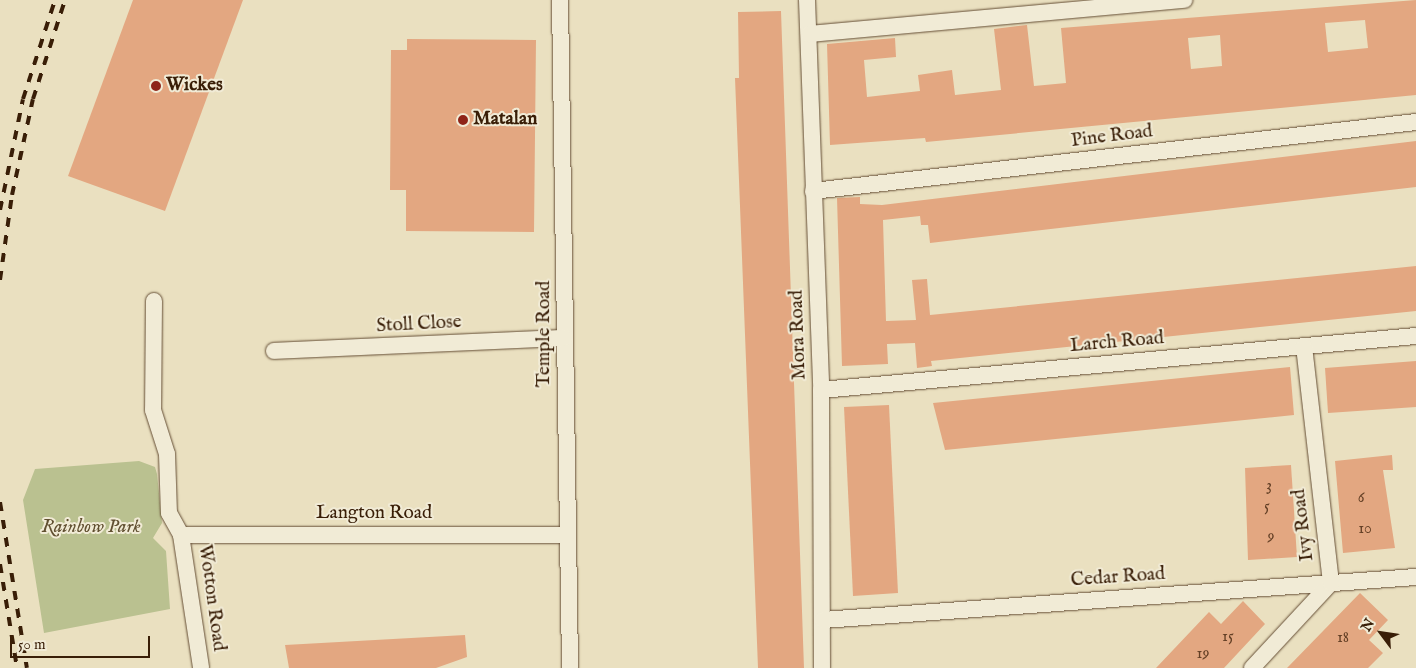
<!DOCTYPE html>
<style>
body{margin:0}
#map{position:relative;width:1416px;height:668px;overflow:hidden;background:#eae0c0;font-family:"IM FELL English",serif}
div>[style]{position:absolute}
.green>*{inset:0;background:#bac190}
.building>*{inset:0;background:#e3a781}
.roads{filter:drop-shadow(0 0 1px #654e35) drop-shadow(0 0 1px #654e35)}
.street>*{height:16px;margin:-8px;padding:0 8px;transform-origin:8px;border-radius:8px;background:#f1ebd6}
.rail>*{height:4px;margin-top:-2px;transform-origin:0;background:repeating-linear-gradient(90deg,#391e07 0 9px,transparent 0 18px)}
.dots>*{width:14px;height:14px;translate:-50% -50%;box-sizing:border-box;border:2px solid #f1ebd6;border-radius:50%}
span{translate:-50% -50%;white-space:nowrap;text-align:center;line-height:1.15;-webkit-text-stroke:4px #f1ebd6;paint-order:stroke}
.number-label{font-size:16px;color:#644026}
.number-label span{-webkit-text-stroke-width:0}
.poi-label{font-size:19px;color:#391e07;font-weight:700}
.left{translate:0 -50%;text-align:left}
.street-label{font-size:19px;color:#391e07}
.park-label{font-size:19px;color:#604f30;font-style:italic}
.north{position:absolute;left:1356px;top:608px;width:50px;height:50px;-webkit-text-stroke:4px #f1ebd6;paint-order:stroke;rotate:301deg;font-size:14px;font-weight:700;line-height:20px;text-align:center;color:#391e07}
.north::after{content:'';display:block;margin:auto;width:18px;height:22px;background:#391e07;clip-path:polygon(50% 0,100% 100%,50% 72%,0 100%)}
.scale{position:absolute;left:10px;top:636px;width:140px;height:22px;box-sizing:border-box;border:2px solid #391e07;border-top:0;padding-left:6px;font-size:15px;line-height:18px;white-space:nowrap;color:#391e07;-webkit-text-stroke:4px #f1ebd6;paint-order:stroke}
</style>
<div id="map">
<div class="green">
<i style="clip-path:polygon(139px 461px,155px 467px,157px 474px,162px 523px,153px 538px,166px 551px,170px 609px,44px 633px,23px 500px,35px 469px)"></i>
</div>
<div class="building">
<i style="clip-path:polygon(133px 0,243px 0,165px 211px,68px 176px)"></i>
<i style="clip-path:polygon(evenodd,1416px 0,1416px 95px,926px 142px,925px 138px,830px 145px,827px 44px,895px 38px,896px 57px,864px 60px,867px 97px,920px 91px,918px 75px,952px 70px,955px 95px,1001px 90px,994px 29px,1027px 25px,1034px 86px,1066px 83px,1061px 28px,1416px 0,1365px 20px,1368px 48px,1328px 52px,1325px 23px,1365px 20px,1416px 0,1220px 35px,1222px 66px,1191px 69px,1188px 38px,1220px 35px)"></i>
<i style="clip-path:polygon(781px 11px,804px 668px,758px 668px,735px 78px,739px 78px,738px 12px)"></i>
<i style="clip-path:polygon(407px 39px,536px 40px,534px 232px,406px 231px,406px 190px,390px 190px,391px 50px,407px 50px)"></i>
<i style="clip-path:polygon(1416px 141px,1416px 187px,930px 243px,928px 225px,921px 225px,920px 216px,883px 220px,886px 321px,916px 320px,912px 280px,927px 279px,930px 315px,1416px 266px,1416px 311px,931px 361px,932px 366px,917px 368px,915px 343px,887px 344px,888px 364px,842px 366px,837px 198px,860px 197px,860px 204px,882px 205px)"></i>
<i style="clip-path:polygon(1416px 361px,1416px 407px,1328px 413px,1325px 368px)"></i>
<i style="clip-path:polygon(1290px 367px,1294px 415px,945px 450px,933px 403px)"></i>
<i style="clip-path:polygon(889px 405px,898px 593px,853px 596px,844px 407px)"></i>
<i style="clip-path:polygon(1392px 455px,1393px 470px,1383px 470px,1395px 548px,1343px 553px,1335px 461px)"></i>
<i style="clip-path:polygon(1291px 465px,1297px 557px,1248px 560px,1245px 468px)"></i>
<i style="clip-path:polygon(1360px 593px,1388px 620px,1369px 640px,1383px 653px,1368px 668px,1287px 668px)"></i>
<i style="clip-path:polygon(1243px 601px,1265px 624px,1224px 668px,1156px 668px,1209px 612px,1221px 624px)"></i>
<i style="clip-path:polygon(465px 635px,467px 657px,436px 668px,289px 668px,285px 645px)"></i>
</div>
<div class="roads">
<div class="street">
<i style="left:560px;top:0;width:668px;rotate:89.14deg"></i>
<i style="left:807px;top:0;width:390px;rotate:87.9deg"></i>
<i style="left:821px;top:390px;width:278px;rotate:89.8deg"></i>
<i style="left:809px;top:34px;width:377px;rotate:-5.2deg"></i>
<i style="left:813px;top:191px;width:607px;rotate:-6.53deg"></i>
<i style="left:154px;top:301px;width:109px;rotate:90.5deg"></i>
<i style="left:153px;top:410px;width:46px;rotate:72.3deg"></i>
<i style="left:167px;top:454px;width:59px;rotate:88.1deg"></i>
<i style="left:169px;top:513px;width:25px;rotate:61deg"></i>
<i style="left:181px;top:535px;width:134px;rotate:81.4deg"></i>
<i style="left:274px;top:351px;width:291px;rotate:-2.6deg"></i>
<i style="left:821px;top:390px;width:597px;rotate:-5.19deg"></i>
<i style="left:181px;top:535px;width:386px"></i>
<i style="left:823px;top:620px;width:595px;rotate:-4.15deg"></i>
<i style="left:1252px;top:668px;width:116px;rotate:-47.1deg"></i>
<i style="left:1331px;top:583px;width:238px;rotate:-96.5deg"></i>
</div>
</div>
<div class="rail">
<i style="left:0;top:210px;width:113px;rotate:-78.3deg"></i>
<i style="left:23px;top:99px;width:104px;rotate:-72.1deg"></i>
<i style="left:0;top:280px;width:86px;rotate:-82deg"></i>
<i style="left:12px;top:195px;width:98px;rotate:-77.7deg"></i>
<i style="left:33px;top:99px;width:104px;rotate:-72.1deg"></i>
<i style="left:0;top:502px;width:168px;rotate:80.8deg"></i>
<i style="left:0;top:564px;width:105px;rotate:80.7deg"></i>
</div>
<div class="dots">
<i style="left:156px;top:86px;background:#8f2418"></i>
<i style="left:463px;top:120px;background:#8f2418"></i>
</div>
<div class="number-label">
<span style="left:1269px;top:486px">3</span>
<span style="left:1361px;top:498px">6</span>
<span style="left:1267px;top:507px">5</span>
<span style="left:1365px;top:529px">10</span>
<span style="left:1271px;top:537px">9</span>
<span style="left:1228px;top:637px">15</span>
<span style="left:1343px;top:638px">18</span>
<span style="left:1203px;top:654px">19</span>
</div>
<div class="poi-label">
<span class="left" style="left:166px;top:86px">Wickes</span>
<span class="left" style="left:473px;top:120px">Matalan</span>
</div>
<div class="street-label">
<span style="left:1112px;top:137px;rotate:-7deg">Pine Road</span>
<span style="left:419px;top:325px;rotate:-3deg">Stoll Close</span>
<span style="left:545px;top:334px;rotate:-90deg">Temple Road</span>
<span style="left:799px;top:335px;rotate:-92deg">Mora Road</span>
<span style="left:1117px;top:343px;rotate:-5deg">Larch Road</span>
<span style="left:374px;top:514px">Langton Road</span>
<span style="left:1304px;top:525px;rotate:-97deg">Ivy Road</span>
<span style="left:1118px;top:578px;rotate:-4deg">Cedar Road</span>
<span style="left:211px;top:598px;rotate:82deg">Wotton Road</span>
</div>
<div class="park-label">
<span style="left:91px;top:528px">Rainbow Park</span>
</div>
<div class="north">N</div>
<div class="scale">50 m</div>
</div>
